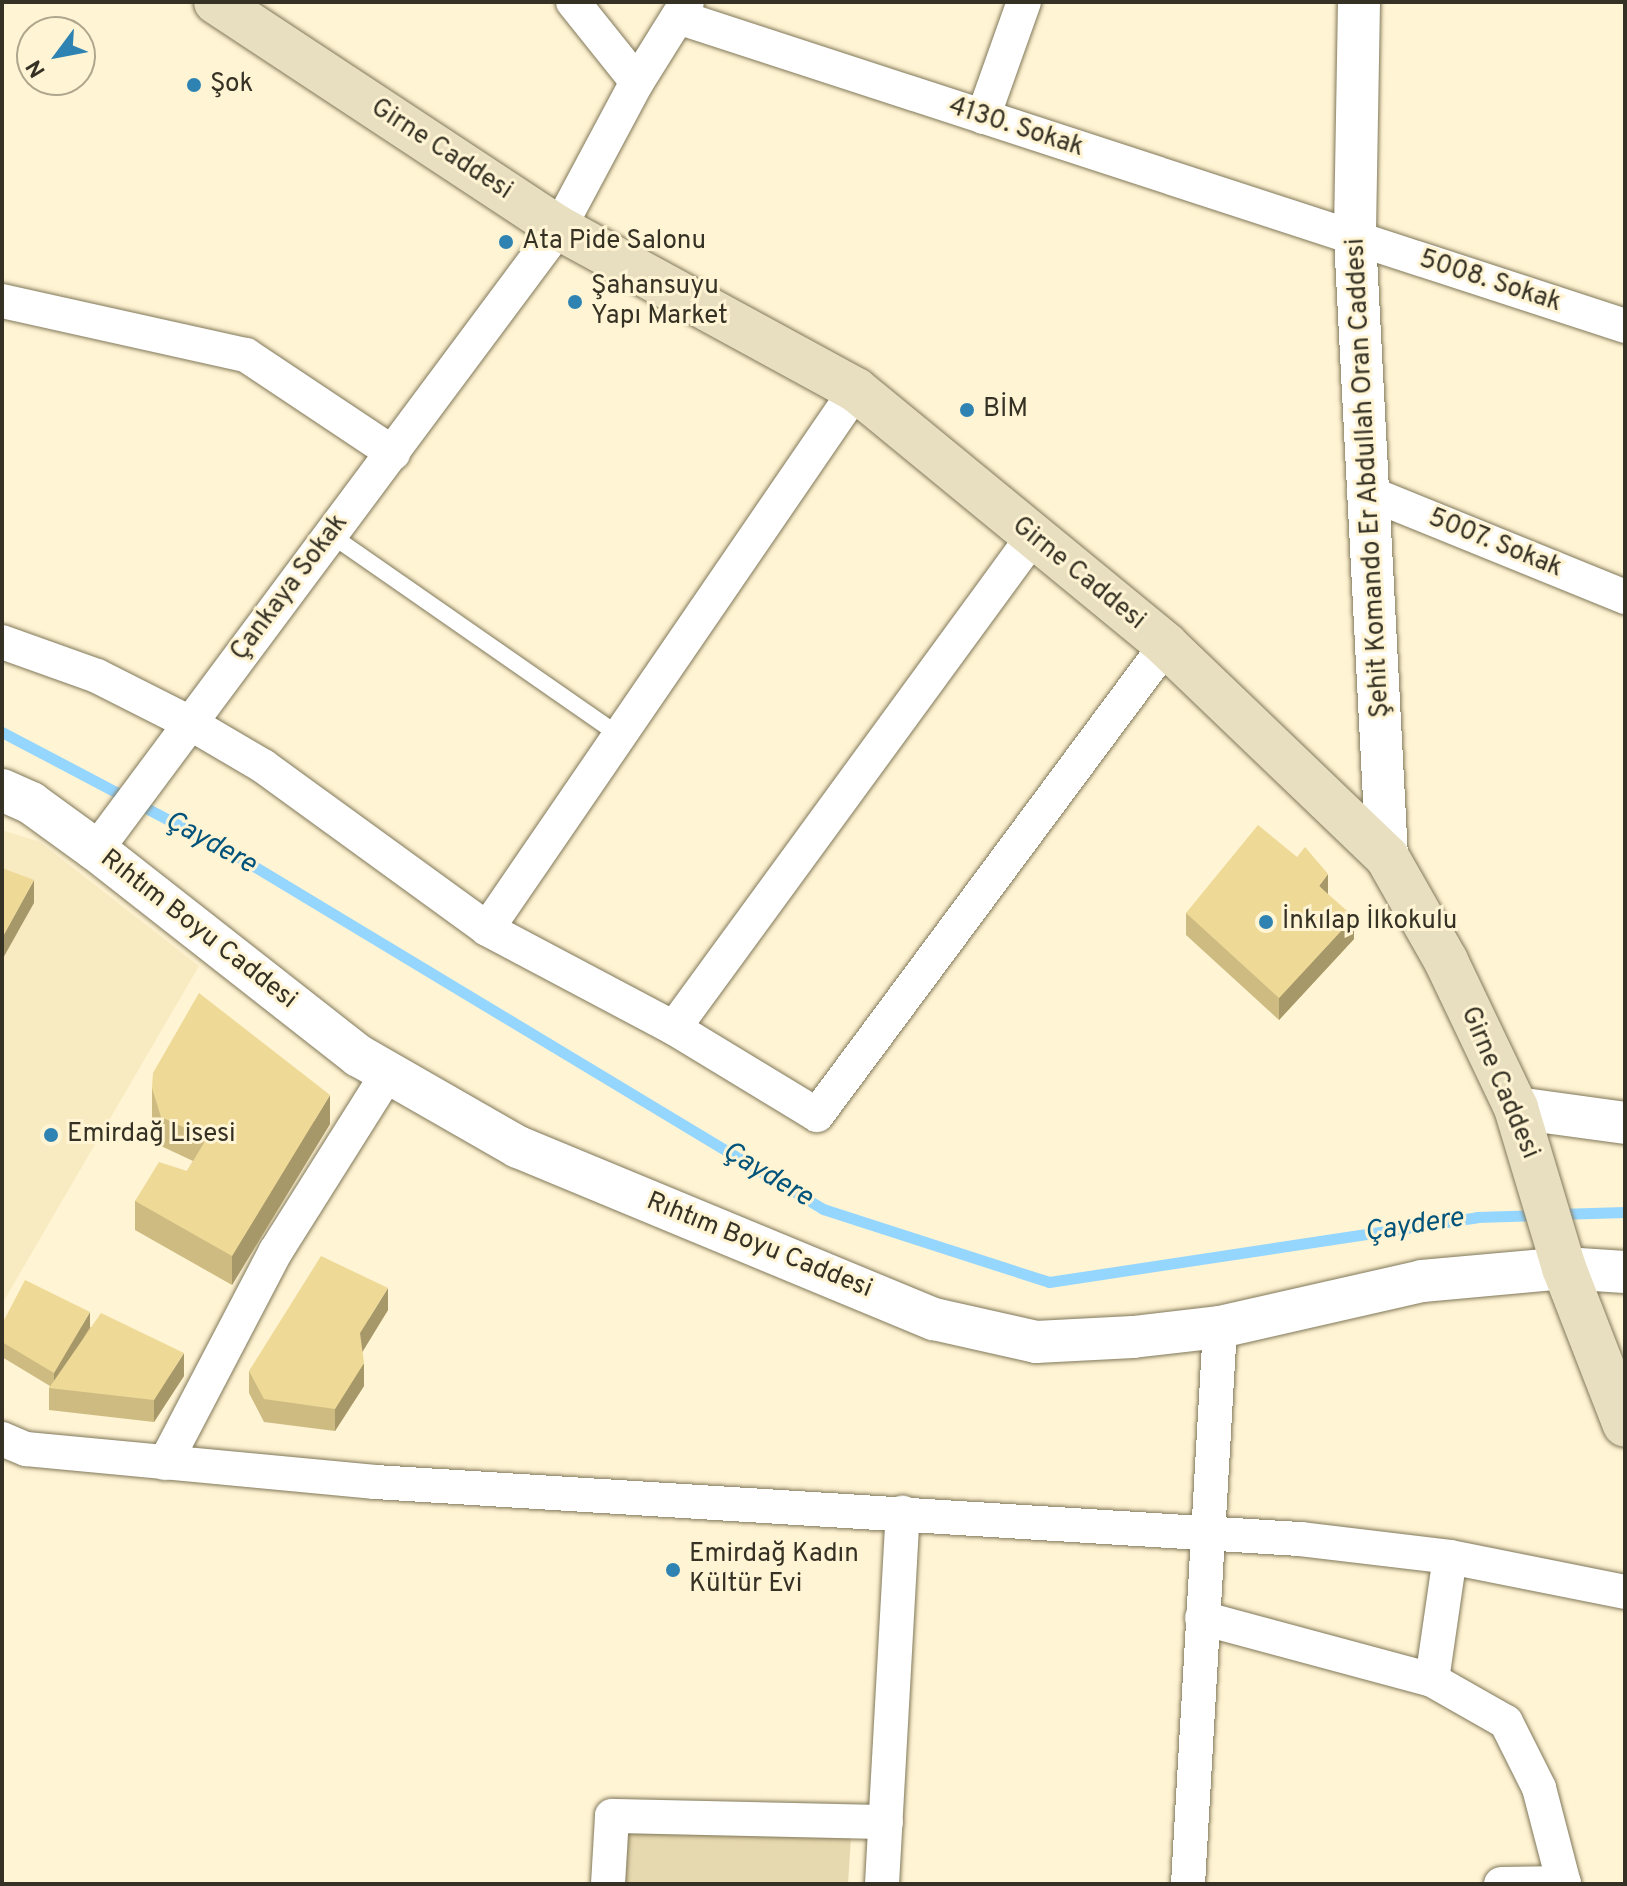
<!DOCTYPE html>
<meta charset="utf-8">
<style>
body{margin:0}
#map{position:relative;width:1627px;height:1886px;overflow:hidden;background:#fff4d3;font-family:Overpass,sans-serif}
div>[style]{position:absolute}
.built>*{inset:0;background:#f8ebc2}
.green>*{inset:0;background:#e7d9af}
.stream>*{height:11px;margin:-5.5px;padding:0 5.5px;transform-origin:5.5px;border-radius:5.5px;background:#95d6ff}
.roads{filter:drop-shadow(0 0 2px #81785a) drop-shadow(0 0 2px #81785a)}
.service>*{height:16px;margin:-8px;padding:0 8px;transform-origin:8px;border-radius:8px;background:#fff}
.minor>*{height:34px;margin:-17px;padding:0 17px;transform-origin:17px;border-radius:17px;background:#fff}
.tertiary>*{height:42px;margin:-21px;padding:0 21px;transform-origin:21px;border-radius:21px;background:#fff}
.secondary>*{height:44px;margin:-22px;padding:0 22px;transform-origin:22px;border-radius:22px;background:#e8dfc0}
.wall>*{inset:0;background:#cdbb82}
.shaded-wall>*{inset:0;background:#a7986a}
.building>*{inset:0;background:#eed997}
.dots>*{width:22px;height:22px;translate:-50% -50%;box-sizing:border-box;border:4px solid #fff4d3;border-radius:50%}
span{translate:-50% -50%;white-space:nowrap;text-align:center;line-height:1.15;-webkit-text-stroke:6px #fff4d3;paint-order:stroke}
.poi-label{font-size:26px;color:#353124}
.left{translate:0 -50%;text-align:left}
.street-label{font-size:26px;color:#353124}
.water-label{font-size:28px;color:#00537a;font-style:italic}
.frame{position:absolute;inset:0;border:4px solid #353124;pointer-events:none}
.north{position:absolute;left:16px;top:16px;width:80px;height:80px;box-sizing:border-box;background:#fff4d3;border:2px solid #aea68d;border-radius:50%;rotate:238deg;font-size:22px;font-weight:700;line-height:32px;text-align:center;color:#353124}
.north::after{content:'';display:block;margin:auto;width:28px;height:36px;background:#2e83b2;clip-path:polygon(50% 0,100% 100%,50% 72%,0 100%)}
</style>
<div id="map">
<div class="built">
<i style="clip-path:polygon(2px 830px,40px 842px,199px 966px,2px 1304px)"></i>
</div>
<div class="green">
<i style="clip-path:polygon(626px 1829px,851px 1837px,848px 1884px,623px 1884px)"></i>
</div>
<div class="stream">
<i style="left:2px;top:732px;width:266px;rotate:27.8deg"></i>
<i style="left:237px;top:856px;width:684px;rotate:31.06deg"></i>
<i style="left:823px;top:1209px;width:237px;rotate:17.9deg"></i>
<i style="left:1049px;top:1282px;width:433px;rotate:-8.6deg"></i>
<i style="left:1477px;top:1217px;width:63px;rotate:-1.8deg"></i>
<i style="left:1558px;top:1214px;width:67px;rotate:-1.7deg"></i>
</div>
<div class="roads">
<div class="service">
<i style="left:331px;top:535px;width:351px;rotate:34.8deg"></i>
</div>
<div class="minor">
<i style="left:573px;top:2px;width:102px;rotate:51.3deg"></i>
<i style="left:678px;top:17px;width:996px;rotate:18.07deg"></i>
<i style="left:983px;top:117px;width:122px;rotate:-70.4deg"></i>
<i style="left:2px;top:301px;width:250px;rotate:12.5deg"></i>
<i style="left:246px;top:355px;width:177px;rotate:33.7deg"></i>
<i style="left:1364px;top:491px;width:282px;rotate:22.1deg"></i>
<i style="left:2px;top:642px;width:101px;rotate:19.7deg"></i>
<i style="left:97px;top:676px;width:102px;rotate:26.8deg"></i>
<i style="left:188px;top:722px;width:87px;rotate:30.4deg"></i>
<i style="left:263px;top:766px;width:277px;rotate:36deg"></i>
<i style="left:487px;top:929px;width:212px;rotate:27.9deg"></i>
<i style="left:674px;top:1028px;width:167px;rotate:31.3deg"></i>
<i style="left:817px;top:1115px;width:585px;rotate:-53.4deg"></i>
<i style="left:96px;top:850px;width:775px;rotate:-53.34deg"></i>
<i style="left:559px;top:228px;width:166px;rotate:-61.9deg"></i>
<i style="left:637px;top:82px;width:94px;rotate:-58deg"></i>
<i style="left:487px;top:929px;width:653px;rotate:-55.6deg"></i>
<i style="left:674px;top:1028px;width:607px;rotate:-53.85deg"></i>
<i style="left:2px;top:1439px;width:26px;rotate:23deg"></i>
<i style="left:26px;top:1449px;width:351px;rotate:5.4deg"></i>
<i style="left:375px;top:1482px;width:927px;rotate:3.53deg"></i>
<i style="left:1300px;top:1539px;width:151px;rotate:6.8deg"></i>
<i style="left:1450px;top:1557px;width:178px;rotate:11.3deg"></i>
<i style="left:165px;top:1463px;width:239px;rotate:-62.4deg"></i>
<i style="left:276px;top:1251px;width:210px;rotate:-57.8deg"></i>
<i style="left:1202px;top:1618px;width:238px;rotate:15.1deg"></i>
<i style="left:1432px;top:1680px;width:85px;rotate:29.6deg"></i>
<i style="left:1506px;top:1722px;width:74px;rotate:63.4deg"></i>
<i style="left:1539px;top:1788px;width:99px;rotate:75.4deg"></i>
<i style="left:1432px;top:1680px;width:124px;rotate:-81.7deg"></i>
<i style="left:608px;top:1884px;width:68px;rotate:-86.6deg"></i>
<i style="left:612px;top:1816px;width:274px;rotate:1.3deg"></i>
<i style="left:882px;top:1884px;width:372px;rotate:-86.8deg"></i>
<i style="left:1188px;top:1884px;width:558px;rotate:-86.71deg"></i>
<i style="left:1501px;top:1884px;width:63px;rotate:-0.9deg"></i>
</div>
<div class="tertiary">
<i style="left:1359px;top:2px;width:236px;rotate:91deg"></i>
<i style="left:1355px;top:238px;width:620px;rotate:87.04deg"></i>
<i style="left:2px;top:790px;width:32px;rotate:24deg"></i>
<i style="left:31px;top:803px;width:80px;rotate:35.9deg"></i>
<i style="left:96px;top:850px;width:334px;rotate:38.1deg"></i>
<i style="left:359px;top:1056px;width:183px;rotate:29.8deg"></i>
<i style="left:518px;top:1147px;width:450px;rotate:22.5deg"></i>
<i style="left:934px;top:1319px;width:105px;rotate:12.7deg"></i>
<i style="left:1036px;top:1342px;width:97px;rotate:-3deg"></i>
<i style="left:1133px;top:1337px;width:88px;rotate:-6.6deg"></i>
<i style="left:1220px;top:1327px;width:207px;rotate:-12.8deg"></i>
<i style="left:1422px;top:1281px;width:143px;rotate:-5.2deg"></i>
<i style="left:1564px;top:1268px;width:61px;rotate:3.8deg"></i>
<i style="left:1516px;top:1108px;width:110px;rotate:7.8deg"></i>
</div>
<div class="secondary">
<i style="left:216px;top:2px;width:411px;rotate:33.4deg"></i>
<i style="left:559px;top:228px;width:338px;rotate:28.6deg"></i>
<i style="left:856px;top:390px;width:401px;rotate:39.4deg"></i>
<i style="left:1166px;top:645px;width:306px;rotate:43.8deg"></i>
<i style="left:1387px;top:857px;width:120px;rotate:60.4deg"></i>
<i style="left:1446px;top:961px;width:163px;rotate:64.5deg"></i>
<i style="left:1516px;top:1108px;width:167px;rotate:73.3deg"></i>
<i style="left:1564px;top:1268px;width:168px;rotate:68.8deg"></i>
</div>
</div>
<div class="wall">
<i style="clip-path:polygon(1328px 894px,1354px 939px,1279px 1020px,1186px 935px,1186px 913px)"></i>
<i style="clip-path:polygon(152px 1088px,330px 1124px,232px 1285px,135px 1230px,135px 1201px,187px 1171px,193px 1161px,161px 1146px,152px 1117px)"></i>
<i style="clip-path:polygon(388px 1310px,362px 1351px,364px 1386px,335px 1431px,264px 1422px,249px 1393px,249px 1371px)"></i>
<i style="clip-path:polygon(2px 1324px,90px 1327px,184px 1376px,154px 1422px,49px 1410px,49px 1388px,50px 1386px,2px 1357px)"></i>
</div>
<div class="shaded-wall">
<i style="clip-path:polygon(1328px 874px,1328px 896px,1319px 886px)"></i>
<i style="clip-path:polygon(34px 880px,34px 903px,2px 960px,2px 938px)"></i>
<i style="clip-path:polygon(1354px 917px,1354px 939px,1279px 1020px,1279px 998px)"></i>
<i style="clip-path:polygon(330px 1095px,330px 1124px,232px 1285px,232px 1256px)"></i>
<i style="clip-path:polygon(388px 1288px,388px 1310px,360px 1356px,360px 1333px)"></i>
<i style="clip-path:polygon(90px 1312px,90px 1327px,54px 1388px,54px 1373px)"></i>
<i style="clip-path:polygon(184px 1353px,184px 1376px,154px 1422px,154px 1400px)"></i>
<i style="clip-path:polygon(364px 1363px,364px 1386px,335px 1431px,335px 1409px)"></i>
</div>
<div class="building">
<i style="clip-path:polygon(1258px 825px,1297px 857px,1305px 847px,1328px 874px,1319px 886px,1354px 917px,1279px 998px,1186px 913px)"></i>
<i style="clip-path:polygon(2px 868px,34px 880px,2px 938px)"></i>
<i style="clip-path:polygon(199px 993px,330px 1095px,232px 1256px,135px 1201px,159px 1162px,187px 1171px,207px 1138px,161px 1117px,152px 1088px,153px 1073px)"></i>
<i style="clip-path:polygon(321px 1256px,388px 1288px,360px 1333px,364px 1363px,335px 1409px,264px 1399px,249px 1371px)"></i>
<i style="clip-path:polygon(25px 1280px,90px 1312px,54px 1373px,2px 1342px,2px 1324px)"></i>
<i style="clip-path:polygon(101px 1313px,184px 1353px,154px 1400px,49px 1388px)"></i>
</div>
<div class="dots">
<i style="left:194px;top:85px;background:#2e83b2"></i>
<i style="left:506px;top:242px;background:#2e83b2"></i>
<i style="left:575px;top:302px;background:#2e83b2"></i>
<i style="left:967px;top:410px;background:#2e83b2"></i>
<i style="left:1266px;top:922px;background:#2e83b2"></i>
<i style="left:51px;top:1135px;background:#2e83b2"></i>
<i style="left:673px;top:1570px;background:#2e83b2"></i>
</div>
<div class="poi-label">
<span class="left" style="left:210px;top:85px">Şok</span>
<span class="left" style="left:522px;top:242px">Ata Pide Salonu</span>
<span class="left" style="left:591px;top:302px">Şahansuyu<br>Yapı Market</span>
<span class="left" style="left:983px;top:410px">BİM</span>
<span class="left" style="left:1282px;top:922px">İnkılap İlkokulu</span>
<span class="left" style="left:67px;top:1135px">Emirdağ Lisesi</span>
<span class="left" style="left:689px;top:1570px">Emirdağ Kadın<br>Kültür Evi</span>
</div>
<div class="street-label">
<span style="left:1016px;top:128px;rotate:18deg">4130. Sokak</span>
<span style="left:441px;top:150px;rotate:33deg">Girne Caddesi</span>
<span style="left:1490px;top:282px;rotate:18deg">5008. Sokak</span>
<span style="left:1369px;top:478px;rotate:-93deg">Şehit Komando Er Abdullah Oran Caddesi</span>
<span style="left:1495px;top:544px;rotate:22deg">5007. Sokak</span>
<span style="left:1078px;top:574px;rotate:39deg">Girne Caddesi</span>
<span style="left:290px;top:588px;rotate:-53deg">Çankaya Sokak</span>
<span style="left:198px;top:930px;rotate:38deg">Rıhtım Boyu Caddesi</span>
<span style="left:1499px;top:1083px;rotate:67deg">Girne Caddesi</span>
<span style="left:759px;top:1246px;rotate:22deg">Rıhtım Boyu Caddesi</span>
</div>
<div class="water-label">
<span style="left:210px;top:843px;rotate:29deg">Çaydere</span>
<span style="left:767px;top:1175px;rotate:31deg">Çaydere</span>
<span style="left:1414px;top:1226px;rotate:-9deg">Çaydere</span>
</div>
<div class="frame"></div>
<div class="north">N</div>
</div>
